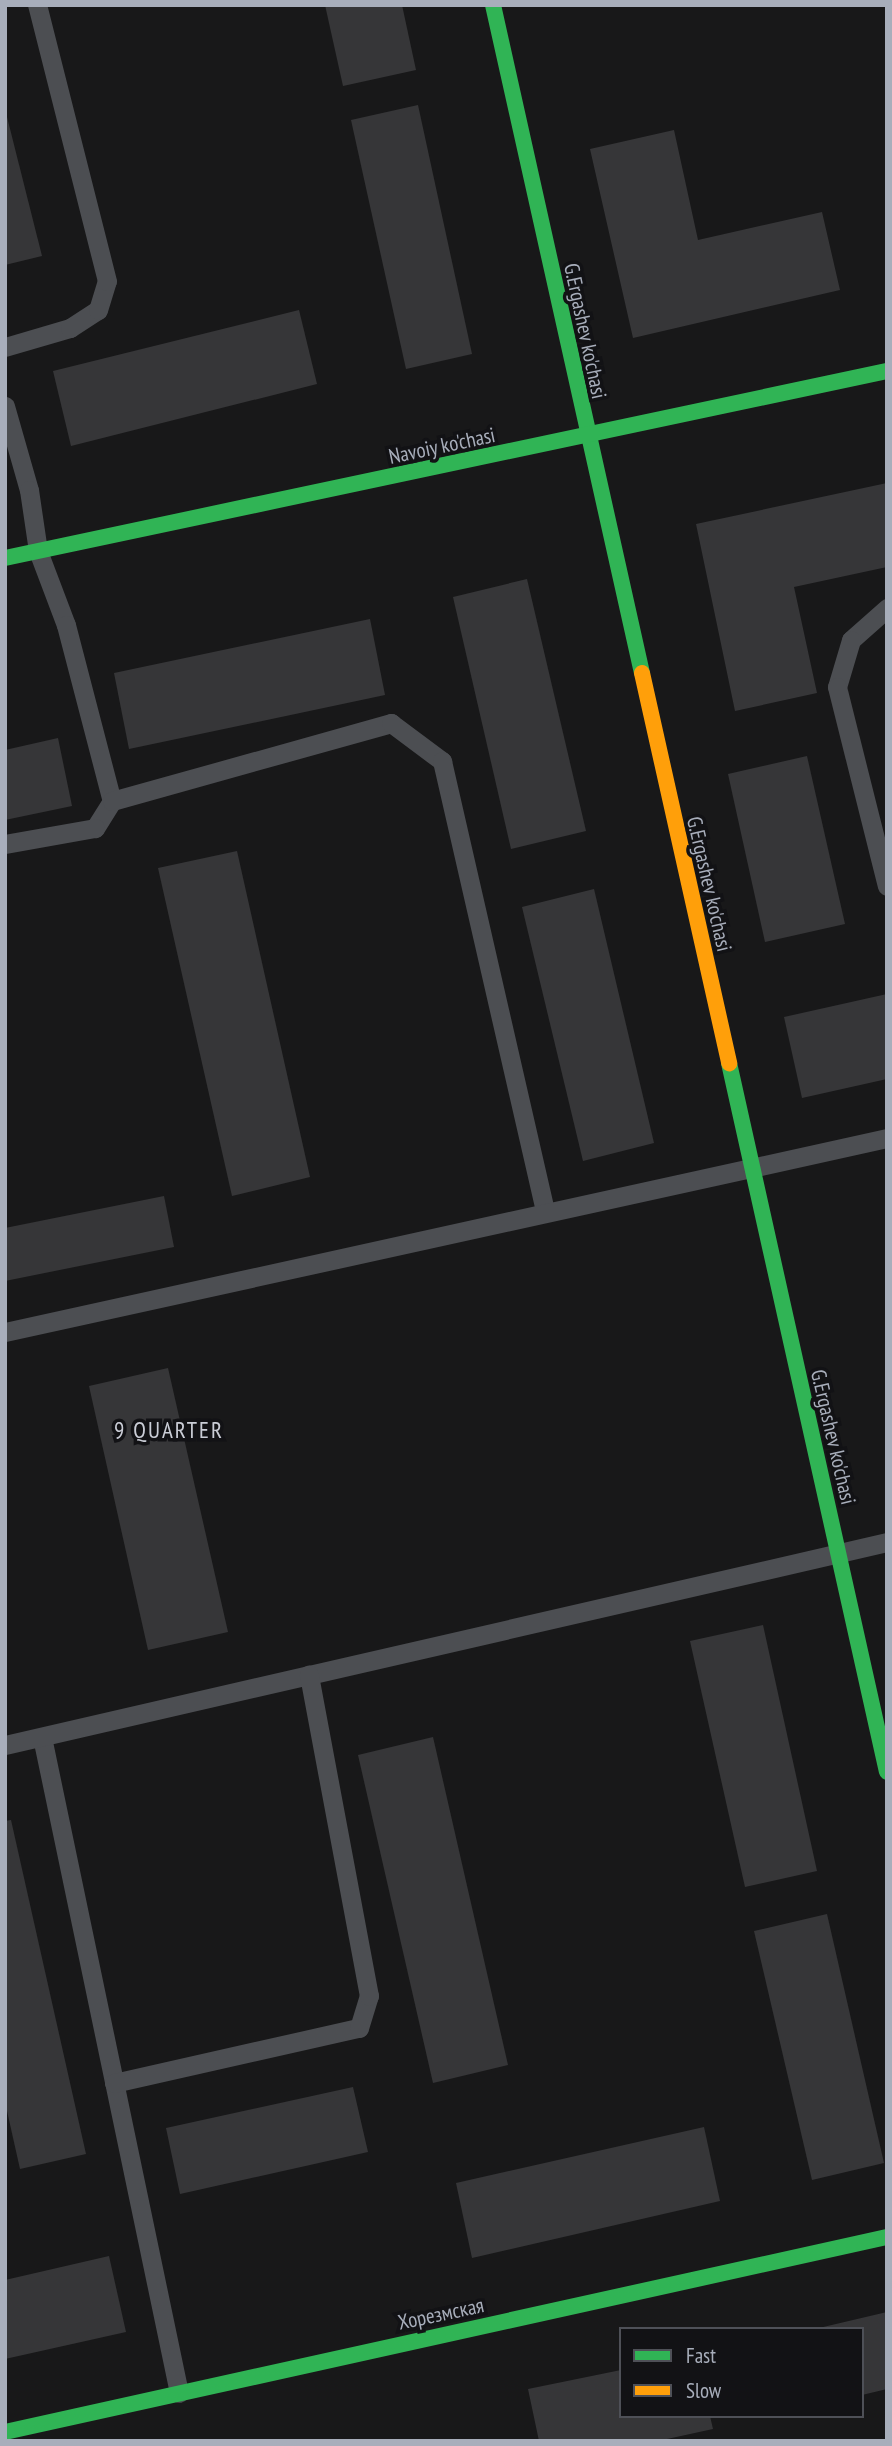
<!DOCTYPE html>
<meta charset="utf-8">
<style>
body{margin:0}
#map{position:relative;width:892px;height:2446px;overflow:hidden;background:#181819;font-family:"PT Sans Narrow",sans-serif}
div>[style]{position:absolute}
.building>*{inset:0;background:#363638}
.lane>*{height:19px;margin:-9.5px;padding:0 9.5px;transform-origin:9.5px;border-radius:9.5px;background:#4c4e52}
.fast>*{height:16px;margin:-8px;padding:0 8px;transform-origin:8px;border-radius:8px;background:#30b455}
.slow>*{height:16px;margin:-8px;padding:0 8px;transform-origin:8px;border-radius:8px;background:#ff9f0a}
span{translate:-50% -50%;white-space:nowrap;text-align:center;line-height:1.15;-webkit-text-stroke:7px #121215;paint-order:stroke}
.street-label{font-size:21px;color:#a8aebb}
.neighbourhood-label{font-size:23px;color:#cacdd6;letter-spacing:2px}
.frame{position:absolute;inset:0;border:7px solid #a8aebb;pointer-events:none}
.legend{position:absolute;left:619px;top:2327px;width:245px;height:91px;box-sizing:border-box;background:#121215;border:2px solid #4e5057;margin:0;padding:9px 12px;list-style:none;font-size:21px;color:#a8aebb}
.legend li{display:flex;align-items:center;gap:14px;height:35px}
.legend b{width:35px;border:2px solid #4e5057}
</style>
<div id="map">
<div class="building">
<i style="clip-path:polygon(325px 5px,402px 5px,416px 70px,343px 86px)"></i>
<i style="clip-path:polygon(418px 105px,472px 354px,406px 369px,351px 120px)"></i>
<i style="clip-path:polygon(5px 109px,42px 256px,5px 265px)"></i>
<i style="clip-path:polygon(674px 130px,698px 240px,822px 212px,840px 290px,633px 338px,590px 149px)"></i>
<i style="clip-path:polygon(299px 310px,317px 384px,71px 446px,53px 371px)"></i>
<i style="clip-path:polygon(887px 483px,887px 567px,794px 587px,817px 693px,735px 711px,696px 524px)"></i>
<i style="clip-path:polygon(527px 579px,586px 831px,511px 849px,453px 597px)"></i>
<i style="clip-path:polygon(370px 619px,385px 695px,129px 749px,114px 673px)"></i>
<i style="clip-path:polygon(58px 738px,72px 806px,5px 820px,5px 750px)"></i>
<i style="clip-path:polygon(807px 756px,845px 924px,765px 942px,728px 774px)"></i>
<i style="clip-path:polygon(237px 851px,310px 1177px,232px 1196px,158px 868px)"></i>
<i style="clip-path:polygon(594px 889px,654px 1143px,583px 1161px,522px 907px)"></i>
<i style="clip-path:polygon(887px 994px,887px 1079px,802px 1098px,784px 1017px)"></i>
<i style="clip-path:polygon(164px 1196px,174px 1247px,5px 1281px,5px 1228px)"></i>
<i style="clip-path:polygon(168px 1368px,228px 1632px,148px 1650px,89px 1386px)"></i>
<i style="clip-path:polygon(763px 1625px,817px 1871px,745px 1887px,690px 1641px)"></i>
<i style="clip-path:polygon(433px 1737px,508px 2065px,433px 2083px,358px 1755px)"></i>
<i style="clip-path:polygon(11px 1820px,86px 2154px,20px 2169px,5px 2102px,5px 1821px)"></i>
<i style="clip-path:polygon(827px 1914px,884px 2163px,812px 2180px,754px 1931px)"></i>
<i style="clip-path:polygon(353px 2087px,368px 2152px,180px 2194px,166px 2128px)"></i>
<i style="clip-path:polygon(704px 2127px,720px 2201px,472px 2258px,456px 2183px)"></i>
<i style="clip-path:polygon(109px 2256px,126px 2332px,5px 2359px,5px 2280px)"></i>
<i style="clip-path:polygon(887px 2312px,887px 2389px,862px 2395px,862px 2329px,819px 2328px)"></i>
<i style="clip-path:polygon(621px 2370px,621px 2416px,710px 2416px,713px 2429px,658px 2441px,539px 2441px,528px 2389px)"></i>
</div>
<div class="lane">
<i style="left:5px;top:347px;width:68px;rotate:-16.3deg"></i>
<i style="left:70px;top:328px;width:33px;rotate:-33deg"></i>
<i style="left:98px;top:310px;width:30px;rotate:-73deg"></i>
<i style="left:107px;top:281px;width:285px;rotate:-104.2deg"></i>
<i style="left:5px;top:406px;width:87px;rotate:74.1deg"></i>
<i style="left:29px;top:490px;width:62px;rotate:81.6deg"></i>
<i style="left:38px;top:551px;width:79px;rotate:69.3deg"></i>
<i style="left:66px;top:625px;width:182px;rotate:75.4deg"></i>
<i style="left:112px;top:801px;width:32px;rotate:122deg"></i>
<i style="left:95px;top:828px;width:91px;rotate:169.9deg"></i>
<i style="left:887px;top:608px;width:48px;rotate:138.4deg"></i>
<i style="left:851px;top:640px;width:49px;rotate:106.6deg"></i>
<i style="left:837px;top:687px;width:205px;rotate:75.9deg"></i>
<i style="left:112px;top:801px;width:290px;rotate:-15.6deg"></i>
<i style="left:391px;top:723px;width:64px;rotate:36.7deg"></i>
<i style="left:442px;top:761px;width:462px;rotate:77.1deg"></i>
<i style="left:5px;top:1332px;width:903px;rotate:-12.4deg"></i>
<i style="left:42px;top:1737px;width:670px;rotate:78.2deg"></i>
<i style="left:5px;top:1745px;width:905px;rotate:-12.96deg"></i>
<i style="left:114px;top:2083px;width:251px;rotate:-12.7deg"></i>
<i style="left:359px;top:2028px;width:34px;rotate:-73deg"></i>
<i style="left:369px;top:1996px;width:327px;rotate:-100.6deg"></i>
</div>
<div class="fast">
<i style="left:493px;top:5px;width:684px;rotate:77.43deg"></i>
<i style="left:5px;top:558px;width:902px;rotate:-11.97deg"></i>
<i style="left:729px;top:1063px;width:726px;rotate:77.44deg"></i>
<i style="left:5px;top:2432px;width:903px;rotate:-12.47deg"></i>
</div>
<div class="slow">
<i style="left:642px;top:673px;width:400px;rotate:77.4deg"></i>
</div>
<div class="street-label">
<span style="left:585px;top:331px;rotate:78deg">G.Ergashev ko'chasi</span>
<span style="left:442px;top:446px;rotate:-12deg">Navoiy ko'chasi</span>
<span style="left:709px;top:884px;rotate:77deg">G.Ergashev ko'chasi</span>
<span style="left:833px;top:1437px;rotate:77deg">G.Ergashev ko'chasi</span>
<span style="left:441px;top:2314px;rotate:-12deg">Хорезмская</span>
</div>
<div class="neighbourhood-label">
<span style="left:169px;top:1430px">9 QUARTER</span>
</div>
<div class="frame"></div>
<ul class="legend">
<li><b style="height:9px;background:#30b455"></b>Fast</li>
<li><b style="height:9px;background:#ff9f0a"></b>Slow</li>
</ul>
</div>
